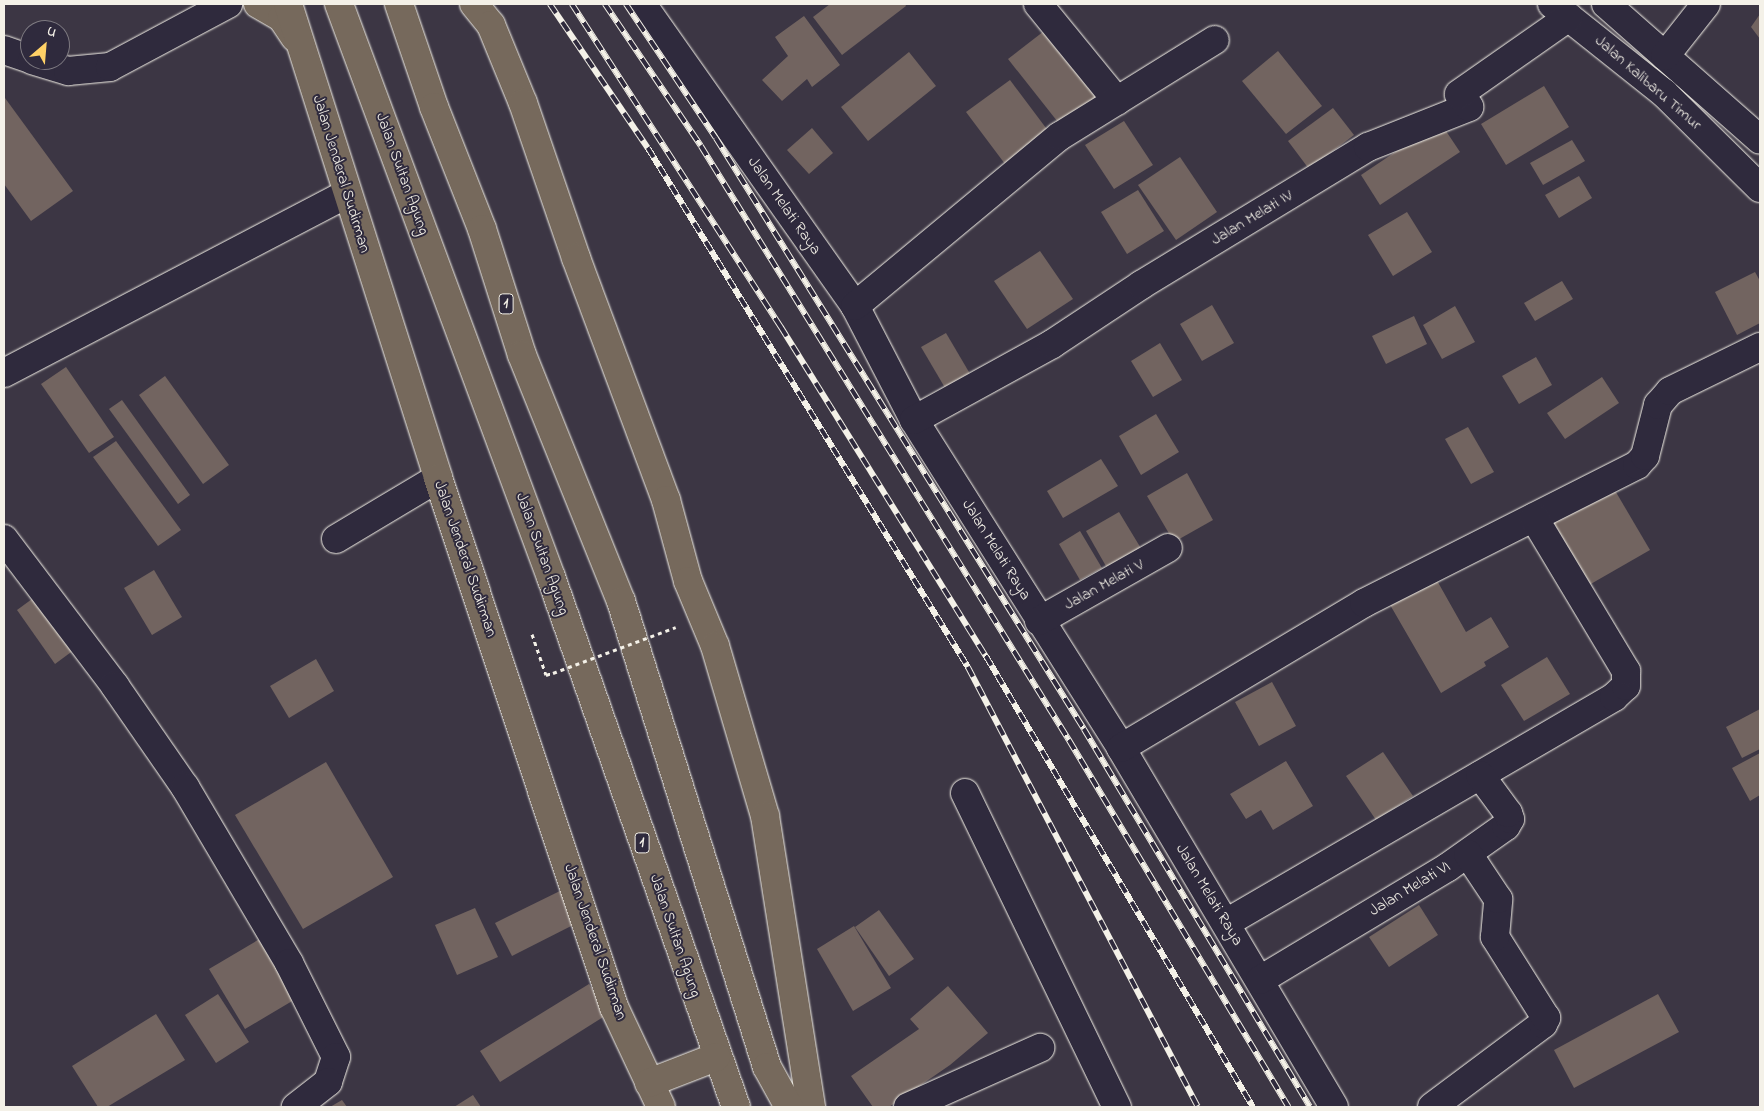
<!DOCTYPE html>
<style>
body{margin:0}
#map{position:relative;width:1764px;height:1111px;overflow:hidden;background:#3c3644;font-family:"Indie Flower",sans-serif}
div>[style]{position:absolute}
.building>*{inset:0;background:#726460}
.path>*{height:3px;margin-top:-1.5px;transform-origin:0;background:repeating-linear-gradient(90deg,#f4f1e8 0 4px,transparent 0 8px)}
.roads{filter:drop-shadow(0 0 1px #f4f1e8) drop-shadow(0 0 1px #f4f1e8)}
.minor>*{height:28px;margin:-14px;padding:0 14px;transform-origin:14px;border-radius:14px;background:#2f2a3d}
.major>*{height:28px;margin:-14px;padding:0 14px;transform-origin:14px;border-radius:14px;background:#76695c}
.highway>*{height:28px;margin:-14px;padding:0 14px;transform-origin:14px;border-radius:14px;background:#76695c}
.rail>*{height:5.5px;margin-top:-2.75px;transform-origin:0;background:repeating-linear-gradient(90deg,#2f2a3d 0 11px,#f4f1e8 0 22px);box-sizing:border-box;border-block:1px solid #f4f1e8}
.path-bridge>*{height:3px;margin-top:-1.5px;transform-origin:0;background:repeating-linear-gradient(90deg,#f4f1e8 0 4px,transparent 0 8px)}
span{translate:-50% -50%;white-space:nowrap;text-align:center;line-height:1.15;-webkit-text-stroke:4px #2f2a3d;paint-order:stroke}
.shield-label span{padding:1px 4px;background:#2f2a3d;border:1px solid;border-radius:4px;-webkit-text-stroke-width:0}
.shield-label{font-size:15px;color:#f4f1e8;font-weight:700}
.street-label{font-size:16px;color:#f4f1e8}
.frame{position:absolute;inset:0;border:5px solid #f4f1e8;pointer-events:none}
.north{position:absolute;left:20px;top:20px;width:50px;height:50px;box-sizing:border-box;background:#2f2a3d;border:1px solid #7e7a81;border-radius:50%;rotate:27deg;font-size:14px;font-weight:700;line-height:20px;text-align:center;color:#f4f1e8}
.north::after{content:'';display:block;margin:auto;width:18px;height:22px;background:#ffd166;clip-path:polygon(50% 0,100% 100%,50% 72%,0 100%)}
</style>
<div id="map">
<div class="building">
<i style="clip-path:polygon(830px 4px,905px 4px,906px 6px,842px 55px,813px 17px)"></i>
<i style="clip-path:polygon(1760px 14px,1760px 39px,1751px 27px)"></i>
<i style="clip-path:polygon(804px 16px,840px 65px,812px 87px,807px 79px,782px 101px,762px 80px,788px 56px,775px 37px)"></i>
<i style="clip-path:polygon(1048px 28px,1101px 96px,1061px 126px,1008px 59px)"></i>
<i style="clip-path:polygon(1278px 51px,1322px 106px,1286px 134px,1242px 81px)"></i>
<i style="clip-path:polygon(909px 52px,936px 86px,868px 141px,841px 107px)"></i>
<i style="clip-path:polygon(1010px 80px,1052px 136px,1008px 168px,966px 112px)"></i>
<i style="clip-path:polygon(1544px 86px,1569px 127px,1506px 165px,1481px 124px)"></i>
<i style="clip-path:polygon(5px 98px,73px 191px,31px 221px,4px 184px)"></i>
<i style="clip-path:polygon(1333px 108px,1354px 135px,1309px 169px,1288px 141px)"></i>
<i style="clip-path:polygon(1124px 121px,1153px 165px,1114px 189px,1085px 145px)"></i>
<i style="clip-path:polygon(1440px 122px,1460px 152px,1380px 205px,1361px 175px)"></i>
<i style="clip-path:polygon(812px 128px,833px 153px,809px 174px,787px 150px)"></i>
<i style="clip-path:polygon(1572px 140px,1585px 161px,1543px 185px,1530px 163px)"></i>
<i style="clip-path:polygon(1180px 157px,1217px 212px,1176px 240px,1138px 185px)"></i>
<i style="clip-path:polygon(1579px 176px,1592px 198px,1559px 218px,1545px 195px)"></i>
<i style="clip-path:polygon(1138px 190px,1164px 231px,1127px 254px,1101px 212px)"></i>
<i style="clip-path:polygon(1407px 212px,1432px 252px,1393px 276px,1368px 235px)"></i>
<i style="clip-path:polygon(1040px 251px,1073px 299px,1027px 329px,994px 281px)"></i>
<i style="clip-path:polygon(1755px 272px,1760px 281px,1760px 323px,1737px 335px,1715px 292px)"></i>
<i style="clip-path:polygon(1562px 281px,1573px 299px,1535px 321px,1524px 303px)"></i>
<i style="clip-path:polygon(1212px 305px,1234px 343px,1202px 361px,1180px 324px)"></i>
<i style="clip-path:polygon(1455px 306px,1475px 342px,1442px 359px,1423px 325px)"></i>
<i style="clip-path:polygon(1414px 316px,1427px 344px,1386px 364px,1372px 336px)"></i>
<i style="clip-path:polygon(946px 333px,976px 384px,951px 398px,921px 347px)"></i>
<i style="clip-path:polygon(1160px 343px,1182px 380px,1153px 397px,1131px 361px)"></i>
<i style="clip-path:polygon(1536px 357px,1552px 385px,1519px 404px,1502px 376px)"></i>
<i style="clip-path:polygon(66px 367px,114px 437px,89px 453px,41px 384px)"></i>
<i style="clip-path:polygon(165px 376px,229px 465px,203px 484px,139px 395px)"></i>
<i style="clip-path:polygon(1602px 377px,1619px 403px,1565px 439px,1547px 413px)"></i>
<i style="clip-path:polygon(122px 400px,190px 495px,178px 504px,109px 409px)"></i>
<i style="clip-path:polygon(1156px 414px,1179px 452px,1141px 475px,1119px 436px)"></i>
<i style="clip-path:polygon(1468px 427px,1494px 472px,1471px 484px,1445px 439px)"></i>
<i style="clip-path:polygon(116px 441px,181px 530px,158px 546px,93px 457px)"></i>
<i style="clip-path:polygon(1101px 459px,1118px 486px,1063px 518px,1047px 491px)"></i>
<i style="clip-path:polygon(1187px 473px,1213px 520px,1174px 542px,1147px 496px)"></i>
<i style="clip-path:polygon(1610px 482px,1650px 550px,1589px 585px,1550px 516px)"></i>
<i style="clip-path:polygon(1119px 512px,1145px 555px,1111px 575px,1086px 531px)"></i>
<i style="clip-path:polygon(1080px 531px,1102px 568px,1080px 580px,1059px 544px)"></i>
<i style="clip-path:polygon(154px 570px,182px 617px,152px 635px,124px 588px)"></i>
<i style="clip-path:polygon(1435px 577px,1466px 632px,1491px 617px,1509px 647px,1484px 662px,1486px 666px,1441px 693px,1389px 603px)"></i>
<i style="clip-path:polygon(43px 591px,82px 644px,55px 664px,17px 610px)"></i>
<i style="clip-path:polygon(1547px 657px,1570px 694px,1524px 721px,1501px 685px)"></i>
<i style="clip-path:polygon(316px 659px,334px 691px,289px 718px,270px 686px)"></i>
<i style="clip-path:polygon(1272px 682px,1296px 726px,1259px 746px,1235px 702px)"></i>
<i style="clip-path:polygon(1760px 709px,1760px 749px,1742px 758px,1726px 727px)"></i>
<i style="clip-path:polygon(1383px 752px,1413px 796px,1376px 820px,1346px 776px)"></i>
<i style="clip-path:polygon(1760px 753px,1760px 795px,1750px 801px,1732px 768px)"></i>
<i style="clip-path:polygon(1286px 761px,1313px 806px,1273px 830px,1261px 810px,1246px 819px,1230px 794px)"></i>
<i style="clip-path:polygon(326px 762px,393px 877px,303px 929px,235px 815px)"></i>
<i style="clip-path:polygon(566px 888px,583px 920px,512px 956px,495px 923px)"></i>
<i style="clip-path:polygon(1419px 905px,1438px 935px,1389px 967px,1369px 937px)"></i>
<i style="clip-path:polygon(475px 908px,498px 957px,457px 975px,435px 925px)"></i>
<i style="clip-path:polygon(879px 910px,914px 959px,889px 976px,855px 927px)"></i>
<i style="clip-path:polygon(854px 926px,891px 988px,853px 1011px,817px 949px)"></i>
<i style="clip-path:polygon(263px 937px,299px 997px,245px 1029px,209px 969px)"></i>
<i style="clip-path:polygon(589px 984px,608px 1014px,500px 1082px,480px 1051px)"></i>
<i style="clip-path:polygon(948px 986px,988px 1033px,950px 1065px,889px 1107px,873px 1107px,851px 1076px,919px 1029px,910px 1019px)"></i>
<i style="clip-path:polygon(218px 994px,249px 1042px,216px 1063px,185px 1015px)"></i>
<i style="clip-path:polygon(1658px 994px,1679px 1032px,1574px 1088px,1554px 1050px)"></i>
<i style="clip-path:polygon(156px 1014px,185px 1060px,107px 1107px,98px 1107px,72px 1066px)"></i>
<i style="clip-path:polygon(473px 1095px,481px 1107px,454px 1107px)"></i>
<i style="clip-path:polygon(342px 1100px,347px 1107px,330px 1107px)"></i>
</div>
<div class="path">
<i style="left:532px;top:634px;width:43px;rotate:71.1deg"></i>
<i style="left:546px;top:675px;width:6px;rotate:-18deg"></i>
</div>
<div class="roads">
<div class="minor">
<i style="left:642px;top:4px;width:370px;rotate:54.8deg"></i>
<i style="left:855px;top:306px;width:128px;rotate:62.6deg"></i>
<i style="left:914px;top:420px;width:388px;rotate:57.7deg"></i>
<i style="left:1121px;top:748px;width:417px;rotate:59.3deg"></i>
<i style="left:1038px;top:4px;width:125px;rotate:50.8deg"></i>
<i style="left:1552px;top:4px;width:143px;rotate:38.5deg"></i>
<i style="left:1664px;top:93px;width:135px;rotate:44.7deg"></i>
<i style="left:1606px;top:4px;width:205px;rotate:41.4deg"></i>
<i style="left:4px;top:50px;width:28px;rotate:19deg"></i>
<i style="left:1665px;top:56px;width:66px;rotate:-51.7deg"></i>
<i style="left:32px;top:60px;width:38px;rotate:17deg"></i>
<i style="left:68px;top:71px;width:42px;rotate:-5.4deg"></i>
<i style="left:110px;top:67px;width:134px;rotate:-28.1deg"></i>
<i style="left:855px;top:306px;width:266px;rotate:-39.7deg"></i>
<i style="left:1060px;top:136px;width:182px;rotate:-31.8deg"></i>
<i style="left:4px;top:373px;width:387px;rotate:-27.6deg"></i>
<i style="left:914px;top:420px;width:158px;rotate:-28.8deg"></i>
<i style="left:1052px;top:344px;width:107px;rotate:-33.5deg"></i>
<i style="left:1141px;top:285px;width:266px;rotate:-31.3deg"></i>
<i style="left:1368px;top:147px;width:109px;rotate:-21.6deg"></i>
<i style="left:1469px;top:107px;width:16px;rotate:-128deg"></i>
<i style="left:1459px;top:94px;width:134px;rotate:-35deg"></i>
<i style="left:4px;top:539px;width:184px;rotate:52.9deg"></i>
<i style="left:115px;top:686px;width:123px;rotate:55.3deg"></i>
<i style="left:185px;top:787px;width:204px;rotate:59.4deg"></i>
<i style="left:289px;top:963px;width:105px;rotate:63.4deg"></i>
<i style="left:336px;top:1057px;width:26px;rotate:108deg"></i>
<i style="left:328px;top:1082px;width:41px;rotate:142deg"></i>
<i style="left:336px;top:539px;width:119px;rotate:-30.9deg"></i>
<i style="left:1039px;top:621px;width:148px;rotate:-29.5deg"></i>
<i style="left:1121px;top:748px;width:283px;rotate:-30.8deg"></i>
<i style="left:1364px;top:603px;width:306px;rotate:-26.8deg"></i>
<i style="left:1637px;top:465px;width:12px;rotate:-48deg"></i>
<i style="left:1645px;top:456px;width:53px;rotate:-75.7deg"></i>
<i style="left:1658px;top:405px;width:18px;rotate:-49deg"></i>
<i style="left:1670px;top:391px;width:100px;rotate:-26.1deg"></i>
<i style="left:965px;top:793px;width:349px;rotate:64.2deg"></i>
<i style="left:1226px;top:923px;width:449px;rotate:-30.2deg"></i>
<i style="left:1614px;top:697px;width:16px;rotate:-43deg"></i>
<i style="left:1626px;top:686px;width:15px;rotate:-90deg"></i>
<i style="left:1626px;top:671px;width:179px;rotate:-121deg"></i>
<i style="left:1260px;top:980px;width:219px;rotate:-31deg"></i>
<i style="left:1448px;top:867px;width:71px;rotate:-35.3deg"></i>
<i style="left:1506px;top:826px;width:8px;rotate:-60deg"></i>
<i style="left:1510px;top:819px;width:6px;rotate:-108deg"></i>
<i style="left:1508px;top:813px;width:47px;rotate:-126.4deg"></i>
<i style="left:908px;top:1107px;width:145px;rotate:-24.1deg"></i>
<i style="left:1432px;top:1107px;width:139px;rotate:-36.8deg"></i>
<i style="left:1543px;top:1024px;width:7px;rotate:-63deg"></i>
<i style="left:1546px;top:1018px;width:96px;rotate:-122.2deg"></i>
<i style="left:1495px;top:937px;width:38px;rotate:-85deg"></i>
<i style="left:1498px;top:899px;width:54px;rotate:-123.7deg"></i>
</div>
<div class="major">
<i style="left:258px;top:4px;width:28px;rotate:30deg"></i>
<i style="left:282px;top:18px;width:23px;rotate:56deg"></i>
<i style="left:288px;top:4px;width:497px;rotate:72.4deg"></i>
<i style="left:438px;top:478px;width:558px;rotate:71.6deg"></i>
<i style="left:614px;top:1007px;width:110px;rotate:64.8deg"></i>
<i style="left:474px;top:4px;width:27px;rotate:51deg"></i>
<i style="left:491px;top:25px;width:84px;rotate:67.7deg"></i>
<i style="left:523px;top:103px;width:164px;rotate:71.1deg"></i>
<i style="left:576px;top:258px;width:258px;rotate:69.6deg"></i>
<i style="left:666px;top:500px;width:84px;rotate:74.8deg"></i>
<i style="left:688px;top:581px;width:70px;rotate:67.4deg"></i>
<i style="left:715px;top:646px;width:177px;rotate:73.6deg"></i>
<i style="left:765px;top:816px;width:295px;rotate:81deg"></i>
</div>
<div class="highway">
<i style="left:339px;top:4px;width:611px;rotate:69.7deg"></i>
<i style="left:551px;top:577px;width:561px;rotate:70.76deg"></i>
<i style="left:399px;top:4px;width:109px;rotate:71.2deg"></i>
<i style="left:434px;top:107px;width:131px;rotate:68.5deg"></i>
<i style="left:482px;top:229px;width:132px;rotate:72.4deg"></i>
<i style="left:522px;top:355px;width:265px;rotate:68.1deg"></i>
<i style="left:621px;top:601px;width:488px;rotate:72.6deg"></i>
<i style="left:767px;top:1067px;width:46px;rotate:61.2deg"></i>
<i style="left:649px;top:1083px;width:72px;rotate:-21.2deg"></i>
</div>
</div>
<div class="rail">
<i style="left:550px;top:4px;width:174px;rotate:55.8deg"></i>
<i style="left:648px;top:148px;width:610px;rotate:58.34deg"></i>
<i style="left:968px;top:667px;width:496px;rotate:62.4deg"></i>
<i style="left:572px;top:4px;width:385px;rotate:57.1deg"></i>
<i style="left:781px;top:327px;width:388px;rotate:58.1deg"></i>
<i style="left:986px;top:656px;width:524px;rotate:59.37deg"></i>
<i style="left:605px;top:4px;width:171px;rotate:55.9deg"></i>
<i style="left:701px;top:146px;width:699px;rotate:58.22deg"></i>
<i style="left:1069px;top:740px;width:428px;rotate:59.1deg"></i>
<i style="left:626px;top:4px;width:161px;rotate:56.1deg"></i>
<i style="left:716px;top:138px;width:696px;rotate:58.09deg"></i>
<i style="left:1084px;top:729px;width:440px;rotate:59.1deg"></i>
</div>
<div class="path-bridge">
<i style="left:553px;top:673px;width:131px;rotate:-20.5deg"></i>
</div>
<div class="shield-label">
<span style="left:506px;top:304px">1</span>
<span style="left:642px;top:843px">1</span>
</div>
<div class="street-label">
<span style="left:1648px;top:83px;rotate:41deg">Jalan Kalibaru Timur</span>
<span style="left:341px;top:174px;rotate:73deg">Jalan Jenderal Sudirman</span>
<span style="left:402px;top:174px;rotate:70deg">Jalan Sultan Agung</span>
<span style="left:784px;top:206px;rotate:55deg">Jalan Melati Raya</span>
<span style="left:1252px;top:218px;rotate:-31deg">Jalan Melati IV</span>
<span style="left:996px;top:550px;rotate:58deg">Jalan Melati Raya</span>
<span style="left:542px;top:554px;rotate:70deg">Jalan Sultan Agung</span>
<span style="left:465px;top:559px;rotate:71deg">Jalan Jenderal Sudirman</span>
<span style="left:1104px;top:585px;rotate:-29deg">Jalan Melati V</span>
<span style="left:1410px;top:889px;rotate:-31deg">Jalan Melati VI</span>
<span style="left:1209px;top:895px;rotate:59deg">Jalan Melati Raya</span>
<span style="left:675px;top:936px;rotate:71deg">Jalan Sultan Agung</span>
<span style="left:595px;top:942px;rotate:71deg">Jalan Jenderal Sudirman</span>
</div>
<div class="frame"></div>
<div class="north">U</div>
</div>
